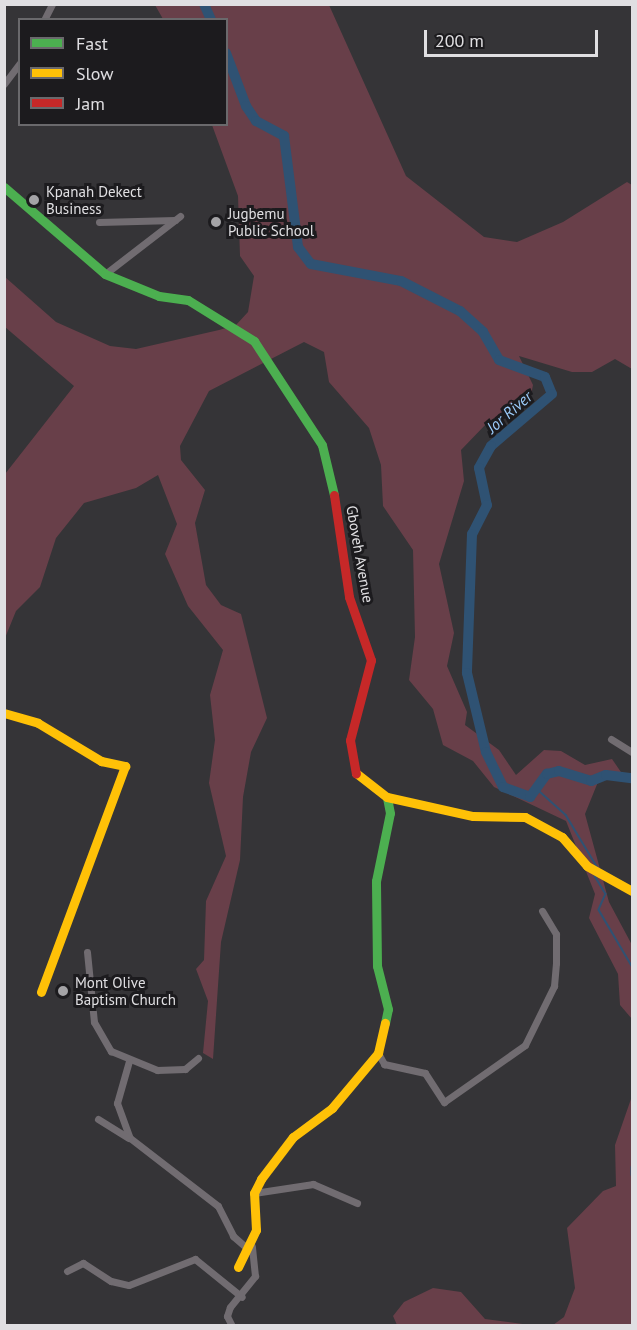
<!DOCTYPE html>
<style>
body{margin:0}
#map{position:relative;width:637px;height:1330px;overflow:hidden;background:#353437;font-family:"PT Sans",sans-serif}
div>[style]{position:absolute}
.green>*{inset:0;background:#683f49}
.stream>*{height:1.5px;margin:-0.75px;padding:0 0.75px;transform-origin:0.75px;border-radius:0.75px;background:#2f5273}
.river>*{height:10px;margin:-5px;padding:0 5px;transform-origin:5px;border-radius:5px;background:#2f5273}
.street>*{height:7px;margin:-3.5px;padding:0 3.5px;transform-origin:3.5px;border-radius:3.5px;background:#716c71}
.fast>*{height:9px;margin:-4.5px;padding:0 4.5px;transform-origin:4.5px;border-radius:4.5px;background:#4caf50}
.slow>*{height:9px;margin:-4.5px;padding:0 4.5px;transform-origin:4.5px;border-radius:4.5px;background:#ffc107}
.jam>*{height:9px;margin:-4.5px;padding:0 4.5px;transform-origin:4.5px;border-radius:4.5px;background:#c62828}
.dots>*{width:16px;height:16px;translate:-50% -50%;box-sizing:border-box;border:3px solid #1c1b1e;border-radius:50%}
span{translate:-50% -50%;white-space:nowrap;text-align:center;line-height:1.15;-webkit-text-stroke:6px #1c1b1e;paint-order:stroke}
.poi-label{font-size:15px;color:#e0dfe2}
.left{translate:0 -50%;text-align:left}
.street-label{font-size:15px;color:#e0dfe2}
.water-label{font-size:16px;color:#9cccfb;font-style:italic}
.frame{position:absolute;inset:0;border:6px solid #e0dfe2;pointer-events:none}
.legend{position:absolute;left:18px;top:18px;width:210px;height:108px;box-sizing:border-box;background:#1c1b1e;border:2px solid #6a696c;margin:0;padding:8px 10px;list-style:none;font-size:18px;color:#e0dfe2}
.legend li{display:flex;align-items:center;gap:12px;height:30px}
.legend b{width:30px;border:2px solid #6a696c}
.scale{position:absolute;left:424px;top:30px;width:174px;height:27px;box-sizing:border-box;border:3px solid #e0dfe2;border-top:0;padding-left:8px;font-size:18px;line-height:21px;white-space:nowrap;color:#e0dfe2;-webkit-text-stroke:4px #1c1b1e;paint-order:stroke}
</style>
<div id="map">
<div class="green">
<i style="clip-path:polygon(155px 5px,329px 5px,406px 176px,484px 237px,517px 242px,563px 222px,627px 182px,632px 185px,632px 369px,615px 359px,592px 372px,572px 372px,519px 356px,533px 385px,530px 400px,489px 421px,461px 450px,464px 481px,439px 564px,454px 633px,447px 666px,467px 712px,465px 725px,499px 750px,516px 775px,544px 750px,561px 751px,585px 765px,612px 759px,623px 775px,600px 777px,585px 814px,609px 902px,632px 945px,632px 1019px,620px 1005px,618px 974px,589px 918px,595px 894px,566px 821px,494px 787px,473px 761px,443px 745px,433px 709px,409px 680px,415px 637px,413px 550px,383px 506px,381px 465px,369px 428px,329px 382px,324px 352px,304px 342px,209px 391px,180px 446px,181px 460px,205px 490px,195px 523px,206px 585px,221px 605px,241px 614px,267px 718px,251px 752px,243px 797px,240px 860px,221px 942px,213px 1059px,203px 1053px,208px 1001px,196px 969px,204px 960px,206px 901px,226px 856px,209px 783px,215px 740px,210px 695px,223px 650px,188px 606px,165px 554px,177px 524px,158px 475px,136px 488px,84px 503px,56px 538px,40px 587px,16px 611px,5px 638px,5px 474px,74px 386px,5px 327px,5px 277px,56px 322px,110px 346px,136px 349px,219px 330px,236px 325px,248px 312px,254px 276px,240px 256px,238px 196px,212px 125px,226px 124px,226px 20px,163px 19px)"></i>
<i style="clip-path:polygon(632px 1096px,632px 1325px,553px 1325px,564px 1317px,575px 1288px,567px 1228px,603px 1191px,616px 1186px,615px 1145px)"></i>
<i style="clip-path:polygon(433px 1288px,461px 1292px,485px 1319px,530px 1325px,397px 1325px,393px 1316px,404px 1302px)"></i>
</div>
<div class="stream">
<i style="left:530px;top:797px;width:11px;rotate:-56deg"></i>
<i style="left:536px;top:788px;width:40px;rotate:42deg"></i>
<i style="left:566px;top:815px;width:62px;rotate:58.9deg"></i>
<i style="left:595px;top:876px;width:21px;rotate:59deg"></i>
<i style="left:606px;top:894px;width:17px;rotate:114deg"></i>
<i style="left:599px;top:910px;width:65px;rotate:59.5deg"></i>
<i style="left:632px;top:1167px;width:8px;rotate:90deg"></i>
</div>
<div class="river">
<i style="left:204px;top:4px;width:17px;rotate:66deg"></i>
<i style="left:226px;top:53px;width:57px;rotate:69.3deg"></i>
<i style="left:246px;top:106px;width:18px;rotate:56deg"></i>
<i style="left:256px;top:121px;width:32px;rotate:28deg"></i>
<i style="left:284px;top:136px;width:112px;rotate:82.8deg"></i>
<i style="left:298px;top:247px;width:21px;rotate:53deg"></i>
<i style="left:311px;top:264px;width:92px;rotate:10.7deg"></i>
<i style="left:401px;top:281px;width:66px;rotate:27deg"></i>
<i style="left:460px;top:311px;width:31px;rotate:42deg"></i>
<i style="left:483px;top:332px;width:32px;rotate:60deg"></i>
<i style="left:499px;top:360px;width:49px;rotate:20.3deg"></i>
<i style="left:545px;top:377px;width:18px;rotate:68deg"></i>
<i style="left:552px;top:394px;width:80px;rotate:139.6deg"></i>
<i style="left:491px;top:446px;width:25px;rotate:119deg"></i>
<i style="left:479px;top:468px;width:38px;rotate:78deg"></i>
<i style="left:487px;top:505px;width:33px;rotate:117deg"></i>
<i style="left:472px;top:534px;width:139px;rotate:92.1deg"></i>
<i style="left:467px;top:673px;width:81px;rotate:76.5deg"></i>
<i style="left:486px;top:752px;width:39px;rotate:64deg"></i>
<i style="left:503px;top:787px;width:29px;rotate:20deg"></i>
<i style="left:530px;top:797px;width:29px;rotate:-54deg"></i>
<i style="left:547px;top:774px;width:12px;rotate:-14deg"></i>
<i style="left:559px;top:771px;width:34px;rotate:17deg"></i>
<i style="left:591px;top:781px;width:16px;rotate:-22deg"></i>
<i style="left:606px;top:775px;width:26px;rotate:7deg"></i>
</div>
<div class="street">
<i style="left:44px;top:20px;width:18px;rotate:-63deg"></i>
<i style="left:4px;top:84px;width:26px;rotate:-53deg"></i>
<i style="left:99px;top:222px;width:76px;rotate:-1.5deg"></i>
<i style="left:105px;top:274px;width:95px;rotate:-37.7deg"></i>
<i style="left:611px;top:739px;width:25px;rotate:32deg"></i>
<i style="left:87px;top:952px;width:70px;rotate:84.3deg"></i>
<i style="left:94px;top:1022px;width:34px;rotate:60deg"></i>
<i style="left:111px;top:1051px;width:50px;rotate:22.4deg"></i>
<i style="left:157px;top:1070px;width:28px;rotate:-2deg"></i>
<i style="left:185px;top:1069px;width:17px;rotate:-40deg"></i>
<i style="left:378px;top:1053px;width:13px;rotate:61deg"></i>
<i style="left:384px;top:1064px;width:42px;rotate:12.4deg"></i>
<i style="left:425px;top:1073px;width:35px;rotate:57deg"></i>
<i style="left:444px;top:1102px;width:99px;rotate:-35.1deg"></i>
<i style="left:525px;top:1045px;width:66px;rotate:-63.8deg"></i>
<i style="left:554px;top:986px;width:23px;rotate:-85deg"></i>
<i style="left:556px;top:963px;width:29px;rotate:-90deg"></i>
<i style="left:556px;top:934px;width:27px;rotate:-121deg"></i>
<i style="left:129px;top:1061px;width:44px;rotate:105.9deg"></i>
<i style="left:117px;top:1103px;width:37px;rotate:70deg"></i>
<i style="left:130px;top:1138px;width:111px;rotate:37.7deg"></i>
<i style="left:218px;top:1206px;width:34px;rotate:63deg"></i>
<i style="left:233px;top:1236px;width:23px;rotate:41deg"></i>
<i style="left:98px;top:1119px;width:36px;rotate:32deg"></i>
<i style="left:254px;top:1193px;width:60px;rotate:-8.7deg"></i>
<i style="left:313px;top:1184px;width:48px;rotate:23.4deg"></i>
<i style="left:67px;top:1271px;width:18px;rotate:-27deg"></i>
<i style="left:83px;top:1263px;width:33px;rotate:33deg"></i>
<i style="left:111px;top:1281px;width:18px;rotate:13deg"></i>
<i style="left:129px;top:1285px;width:71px;rotate:-21.5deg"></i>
<i style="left:195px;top:1259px;width:60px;rotate:39deg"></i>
<i style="left:232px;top:1326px;width:11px;rotate:-117deg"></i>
<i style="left:227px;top:1316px;width:9px;rotate:-72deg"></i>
<i style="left:230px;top:1307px;width:40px;rotate:-51deg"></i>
<i style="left:255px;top:1276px;width:30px;rotate:-96deg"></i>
</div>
<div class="fast">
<i style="left:4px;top:187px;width:133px;rotate:40.7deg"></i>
<i style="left:105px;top:274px;width:58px;rotate:22.2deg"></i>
<i style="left:159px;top:296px;width:29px;rotate:8deg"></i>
<i style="left:188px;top:300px;width:78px;rotate:31.8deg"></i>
<i style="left:254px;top:341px;width:124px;rotate:56.8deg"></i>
<i style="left:322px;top:445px;width:51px;rotate:76.5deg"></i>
<i style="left:385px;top:1023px;width:14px;rotate:-78deg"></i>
<i style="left:388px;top:1009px;width:44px;rotate:-104.3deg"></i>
<i style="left:377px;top:966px;width:85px;rotate:-90.7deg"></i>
<i style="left:376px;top:881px;width:69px;rotate:-78.4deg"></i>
<i style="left:390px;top:813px;width:16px;rotate:-101deg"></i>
</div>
<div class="slow">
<i style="left:4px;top:713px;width:35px;rotate:16deg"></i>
<i style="left:38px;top:723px;width:74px;rotate:31.1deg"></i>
<i style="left:101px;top:761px;width:25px;rotate:12deg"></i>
<i style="left:125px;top:766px;width:241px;rotate:110.4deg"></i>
<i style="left:356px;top:773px;width:39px;rotate:38deg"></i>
<i style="left:387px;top:797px;width:88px;rotate:12.5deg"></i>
<i style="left:473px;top:816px;width:52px;rotate:1.1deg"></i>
<i style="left:525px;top:817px;width:42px;rotate:28.4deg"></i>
<i style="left:562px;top:837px;width:38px;rotate:49deg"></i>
<i style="left:587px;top:866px;width:51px;rotate:29.1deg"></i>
<i style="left:238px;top:1267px;width:41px;rotate:-64.1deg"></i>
<i style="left:256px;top:1230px;width:37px;rotate:-93deg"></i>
<i style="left:254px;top:1193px;width:16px;rotate:-63deg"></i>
<i style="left:261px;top:1179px;width:53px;rotate:-52.7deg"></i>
<i style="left:293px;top:1137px;width:49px;rotate:-36.6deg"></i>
<i style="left:332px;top:1108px;width:72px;rotate:-50.1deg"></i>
<i style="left:378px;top:1053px;width:31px;rotate:-77deg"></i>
</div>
<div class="jam">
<i style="left:334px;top:495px;width:103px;rotate:81.6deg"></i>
<i style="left:349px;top:597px;width:67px;rotate:70.8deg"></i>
<i style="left:371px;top:660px;width:83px;rotate:104.7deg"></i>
<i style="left:350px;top:740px;width:34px;rotate:80deg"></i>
</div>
<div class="dots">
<i style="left:34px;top:200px;background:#a4a3a6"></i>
<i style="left:216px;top:222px;background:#a4a3a6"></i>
<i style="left:63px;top:991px;background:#a4a3a6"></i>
</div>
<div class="poi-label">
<span class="left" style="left:46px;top:200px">Kpanah Dekect<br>Business</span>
<span class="left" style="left:228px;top:222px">Jugbemu<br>Public School</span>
<span class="left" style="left:75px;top:991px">Mont Olive<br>Baptism Church</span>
</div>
<div class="street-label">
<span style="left:360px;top:554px;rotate:80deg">Gboveh Avenue</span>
</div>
<div class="water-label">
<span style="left:509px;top:412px;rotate:-41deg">Jor River</span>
</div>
<div class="frame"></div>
<ul class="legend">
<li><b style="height:8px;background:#4caf50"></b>Fast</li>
<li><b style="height:8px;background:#ffc107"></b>Slow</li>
<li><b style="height:8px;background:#c62828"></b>Jam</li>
</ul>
<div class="scale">200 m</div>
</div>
